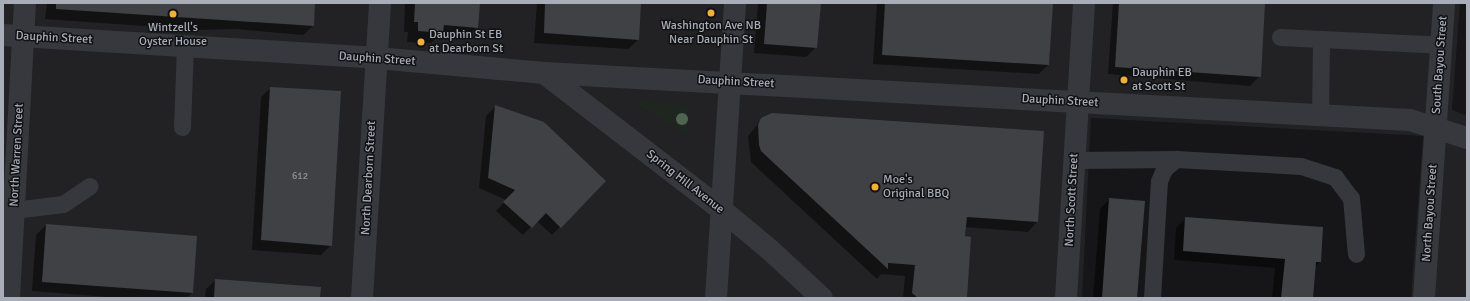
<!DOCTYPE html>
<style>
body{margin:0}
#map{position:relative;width:1470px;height:301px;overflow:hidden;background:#161618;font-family:Signika,sans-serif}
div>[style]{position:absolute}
.built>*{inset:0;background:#222225}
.green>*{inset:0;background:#1e261f}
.shadow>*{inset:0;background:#0007}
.building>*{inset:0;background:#404145}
.service>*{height:17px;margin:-8.5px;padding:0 8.5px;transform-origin:8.5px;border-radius:8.5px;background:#37383d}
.minor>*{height:22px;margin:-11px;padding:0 11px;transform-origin:11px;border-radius:11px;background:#37383d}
.tertiary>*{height:22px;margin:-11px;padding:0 11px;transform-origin:11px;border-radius:11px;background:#37383d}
.trees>*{width:12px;height:12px;margin:-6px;border-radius:50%;background:#506452}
.dots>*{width:11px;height:11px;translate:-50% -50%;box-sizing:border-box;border:2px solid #111113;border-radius:50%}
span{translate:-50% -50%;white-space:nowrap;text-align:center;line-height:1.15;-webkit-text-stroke:3px #111113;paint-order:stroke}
.number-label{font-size:10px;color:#8e929b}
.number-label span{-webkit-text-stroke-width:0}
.poi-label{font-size:12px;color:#a8adb8}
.left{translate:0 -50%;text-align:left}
.street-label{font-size:12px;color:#a8adb8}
.frame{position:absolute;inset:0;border:4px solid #a8adb8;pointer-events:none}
</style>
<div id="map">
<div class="built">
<i style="clip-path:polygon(3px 3px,1460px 3px,1452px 110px,1467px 116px,1467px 298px,1411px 298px,1423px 136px,1091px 118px,1082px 298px,3px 298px)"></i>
</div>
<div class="green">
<i style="clip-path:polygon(628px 99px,690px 106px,688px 136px)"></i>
</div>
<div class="shadow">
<i style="clip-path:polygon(47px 3px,315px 3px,313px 26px,303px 35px,235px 29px,200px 30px,45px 19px)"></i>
<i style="clip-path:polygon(405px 3px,479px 3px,477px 27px,466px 38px,439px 36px,431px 43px,407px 42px,408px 32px,404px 32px)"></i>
<i style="clip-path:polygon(537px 3px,640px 3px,638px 40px,628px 49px,534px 43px)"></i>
<i style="clip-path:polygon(758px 3px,820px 3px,816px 47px,806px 57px,754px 53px)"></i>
<i style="clip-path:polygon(877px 3px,1052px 3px,1049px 64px,1039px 74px,873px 64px)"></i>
<i style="clip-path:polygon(1264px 3px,1260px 76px,1250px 86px,1108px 74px,1113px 3px)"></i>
<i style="clip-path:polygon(271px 88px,331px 245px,321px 255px,252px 250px,261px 97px)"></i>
<i style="clip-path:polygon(496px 106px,604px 181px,552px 235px,537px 221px,523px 235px,496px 211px,506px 200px,479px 188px,486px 116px)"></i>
<i style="clip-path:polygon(762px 119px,1037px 222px,1028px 232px,965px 227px,966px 298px,903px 298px,905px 276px,881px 274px,877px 279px,751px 162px,748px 136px)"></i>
<i style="clip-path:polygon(1110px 199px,1136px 298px,1093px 298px,1100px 209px)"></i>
<i style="clip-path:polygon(1186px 218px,1320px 262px,1315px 267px,1312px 298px,1272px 298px,1275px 268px,1174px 260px,1176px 228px)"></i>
<i style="clip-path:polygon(46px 225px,192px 293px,186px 298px,121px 298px,32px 291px,36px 235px)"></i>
<i style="clip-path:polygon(216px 280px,319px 298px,205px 298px,206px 289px)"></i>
</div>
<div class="building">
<i style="clip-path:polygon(56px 3px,315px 3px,314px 26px,56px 9px)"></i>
<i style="clip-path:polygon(415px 3px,480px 3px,478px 28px,444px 25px,443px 33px,418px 31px,418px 22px,414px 22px)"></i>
<i style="clip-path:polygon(545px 3px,641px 3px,639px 40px,544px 33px)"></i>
<i style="clip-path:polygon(767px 3px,821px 3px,817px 48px,764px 44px)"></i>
<i style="clip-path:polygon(885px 3px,1053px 3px,1049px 65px,882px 55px)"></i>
<i style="clip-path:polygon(1119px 3px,1265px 3px,1261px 77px,1115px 67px)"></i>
<i style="clip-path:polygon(270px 87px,341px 91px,332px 246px,261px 240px)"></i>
<i style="clip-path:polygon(495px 105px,544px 122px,606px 181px,561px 228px,546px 213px,532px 228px,503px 202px,515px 190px,488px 178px)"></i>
<i style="clip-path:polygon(772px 113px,1044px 131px,1038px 222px,967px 217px,965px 236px,971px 237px,967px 298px,918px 298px,912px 293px,915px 265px,888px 263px,888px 269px,761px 151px,759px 145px,758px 125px,761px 118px)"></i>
<i style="clip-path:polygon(1109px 198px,1145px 201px,1137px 298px,1102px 298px)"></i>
<i style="clip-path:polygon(1185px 217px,1323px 227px,1321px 262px,1316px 262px,1313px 298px,1281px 298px,1285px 259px,1183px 251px)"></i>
<i style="clip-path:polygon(46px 224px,197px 236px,193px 293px,42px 282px)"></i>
<i style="clip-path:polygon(215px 279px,321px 287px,320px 298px,214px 298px)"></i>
</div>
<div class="service">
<i style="left:1280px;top:37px;width:161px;rotate:2.8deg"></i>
<i style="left:1320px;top:115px;width:76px;rotate:-89.2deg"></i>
<i style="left:182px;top:127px;width:81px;rotate:-87.9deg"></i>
<i style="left:1074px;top:160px;width:102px;rotate:-0.6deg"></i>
<i style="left:14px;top:210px;width:49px;rotate:-7deg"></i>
<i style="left:63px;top:204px;width:32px;rotate:-34deg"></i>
<i style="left:1152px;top:298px;width:117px;rotate:-86.6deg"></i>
<i style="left:1159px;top:181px;width:13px;rotate:-67deg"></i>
<i style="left:1164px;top:169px;width:16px;rotate:-40deg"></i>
<i style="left:1176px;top:159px;width:125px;rotate:3.2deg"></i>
<i style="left:1301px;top:166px;width:36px;rotate:18deg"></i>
<i style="left:1335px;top:177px;width:26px;rotate:53deg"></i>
<i style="left:1351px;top:198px;width:56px;rotate:84.9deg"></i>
</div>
<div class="minor">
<i style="left:9px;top:298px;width:295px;rotate:-86.9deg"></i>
<i style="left:362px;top:298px;width:296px;rotate:-86.5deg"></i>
<i style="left:716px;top:298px;width:296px;rotate:-86.3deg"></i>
<i style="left:1066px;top:298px;width:296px;rotate:-86.5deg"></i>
<i style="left:1424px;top:298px;width:296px;rotate:-86.1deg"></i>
</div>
<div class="tertiary">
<i style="left:3px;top:35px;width:375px;rotate:3.5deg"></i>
<i style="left:377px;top:58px;width:168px;rotate:5.1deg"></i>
<i style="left:544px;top:73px;width:867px;rotate:3.11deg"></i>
<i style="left:1410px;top:120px;width:60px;rotate:17.5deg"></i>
<i style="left:544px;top:73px;width:225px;rotate:37.6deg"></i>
<i style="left:722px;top:210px;width:61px;rotate:39.7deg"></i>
<i style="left:769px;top:249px;width:72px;rotate:42.8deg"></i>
</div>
<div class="trees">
<i style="left:682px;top:119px"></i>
</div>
<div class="dots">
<i style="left:711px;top:13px;background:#f2b134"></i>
<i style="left:173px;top:14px;background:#f2b134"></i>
<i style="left:421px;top:42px;background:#f2b134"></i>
<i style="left:1124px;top:80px;background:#f2b134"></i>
<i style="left:875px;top:187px;background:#f2b134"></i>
</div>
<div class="number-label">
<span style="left:300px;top:177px">612</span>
</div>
<div class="poi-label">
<span style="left:711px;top:33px">Washington Ave NB<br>Near Dauphin St</span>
<span style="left:173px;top:35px">Wintzell's<br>Oyster House</span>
<span class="left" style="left:429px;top:42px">Dauphin St EB<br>at Dearborn St</span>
<span class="left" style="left:1132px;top:80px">Dauphin EB<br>at Scott St</span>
<span class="left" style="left:883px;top:187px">Moe's<br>Original BBQ</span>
</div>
<div class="street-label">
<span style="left:54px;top:38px;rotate:3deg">Dauphin Street</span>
<span style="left:377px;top:59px;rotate:4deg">Dauphin Street</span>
<span style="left:1440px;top:65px;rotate:-86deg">South Bayou Street</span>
<span style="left:736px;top:82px;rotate:3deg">Dauphin Street</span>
<span style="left:1060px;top:101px;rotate:3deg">Dauphin Street</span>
<span style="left:17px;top:155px;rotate:-87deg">North Warren Street</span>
<span style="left:369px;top:178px;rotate:-87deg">North Dearborn Street</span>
<span style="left:685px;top:182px;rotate:38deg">Spring Hill Avenue</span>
<span style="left:1072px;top:200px;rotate:-87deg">North Scott Street</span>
<span style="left:1430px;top:213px;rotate:-86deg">North Bayou Street</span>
</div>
<div class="frame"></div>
</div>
